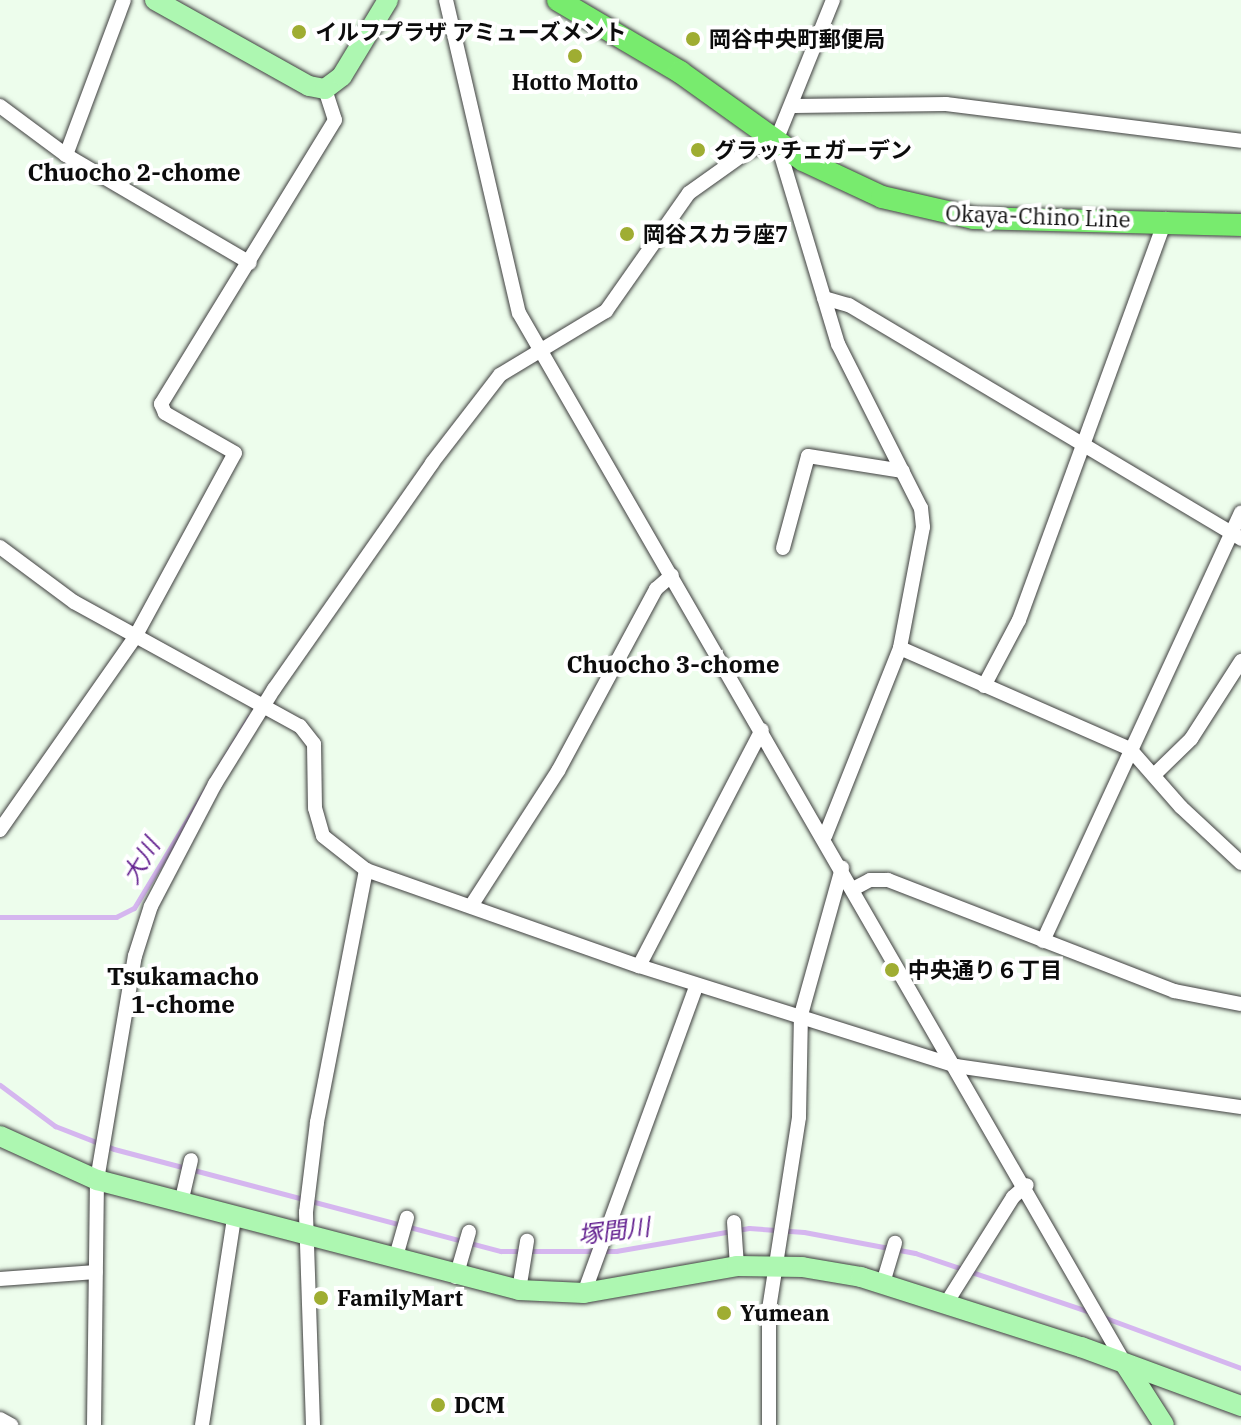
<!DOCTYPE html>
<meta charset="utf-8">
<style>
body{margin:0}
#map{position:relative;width:1241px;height:1425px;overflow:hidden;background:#edfdec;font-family:"IBM Plex Serif","Noto Sans JP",serif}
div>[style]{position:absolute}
.stream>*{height:5px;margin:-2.5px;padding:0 2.5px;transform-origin:2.5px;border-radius:2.5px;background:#d5b6ef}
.roads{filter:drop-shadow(0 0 2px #3f3f3f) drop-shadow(0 0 2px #3f3f3f)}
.street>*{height:14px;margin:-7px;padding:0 7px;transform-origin:7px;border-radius:7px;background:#fff}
.secondary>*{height:20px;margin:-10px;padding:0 10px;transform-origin:10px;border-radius:10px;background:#adf7b1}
.primary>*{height:22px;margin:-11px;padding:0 11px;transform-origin:11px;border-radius:11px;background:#78eb6e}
.dots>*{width:22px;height:22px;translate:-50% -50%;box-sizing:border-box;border:4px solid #fff;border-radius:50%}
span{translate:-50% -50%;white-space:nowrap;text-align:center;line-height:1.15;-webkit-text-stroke:8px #fff;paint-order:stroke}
.poi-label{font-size:22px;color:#0c0c0c;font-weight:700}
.left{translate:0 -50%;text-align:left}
.street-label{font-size:22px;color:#0c0c0c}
.neighbourhood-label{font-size:24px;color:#0c0c0c;font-weight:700}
.water-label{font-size:24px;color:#642290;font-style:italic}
</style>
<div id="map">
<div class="stream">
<i style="left:0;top:917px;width:116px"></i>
<i style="left:116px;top:917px;width:20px;rotate:-27deg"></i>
<i style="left:134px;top:908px;width:223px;rotate:-58.9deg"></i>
<i style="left:0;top:1085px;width:69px;rotate:36.7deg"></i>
<i style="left:55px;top:1126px;width:63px;rotate:21.3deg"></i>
<i style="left:114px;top:1149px;width:400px;rotate:14.8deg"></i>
<i style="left:501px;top:1251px;width:115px"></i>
<i style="left:616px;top:1251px;width:135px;rotate:-9.8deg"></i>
<i style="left:749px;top:1228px;width:55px;rotate:4.2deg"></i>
<i style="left:804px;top:1232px;width:113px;rotate:10.7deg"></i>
<i style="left:915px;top:1253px;width:185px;rotate:18.6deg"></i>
<i style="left:1103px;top:1317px;width:147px;rotate:20.3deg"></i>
</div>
<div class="roads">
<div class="street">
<i style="left:446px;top:0;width:321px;rotate:76.9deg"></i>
<i style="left:519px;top:313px;width:1213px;rotate:60.03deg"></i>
<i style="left:0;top:106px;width:82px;rotate:36.6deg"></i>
<i style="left:66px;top:155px;width:213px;rotate:30.4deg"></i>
<i style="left:794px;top:106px;width:152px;rotate:-0.8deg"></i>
<i style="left:946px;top:104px;width:297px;rotate:7.1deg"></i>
<i style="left:777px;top:142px;width:211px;rotate:73.2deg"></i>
<i style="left:838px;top:344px;width:184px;rotate:63.2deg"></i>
<i style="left:921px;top:508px;width:19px;rotate:84deg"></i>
<i style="left:923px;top:527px;width:123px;rotate:100.8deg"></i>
<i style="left:900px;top:648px;width:202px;rotate:111.7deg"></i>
<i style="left:66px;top:155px;width:165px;rotate:-69.5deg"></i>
<i style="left:824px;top:298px;width:26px;rotate:16deg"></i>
<i style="left:849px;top:305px;width:457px;rotate:30.8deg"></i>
<i style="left:0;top:547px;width:92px;rotate:36.6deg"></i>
<i style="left:74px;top:602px;width:258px;rotate:28.8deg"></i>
<i style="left:300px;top:726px;width:23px;rotate:52deg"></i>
<i style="left:314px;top:744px;width:64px;rotate:89.1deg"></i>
<i style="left:315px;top:808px;width:29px;rotate:74deg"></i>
<i style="left:323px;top:836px;width:55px;rotate:38.3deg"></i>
<i style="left:366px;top:870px;width:289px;rotate:19.4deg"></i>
<i style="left:639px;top:966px;width:332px;rotate:17.5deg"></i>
<i style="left:956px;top:1066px;width:288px;rotate:8.2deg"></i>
<i style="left:783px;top:548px;width:95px;rotate:-74.8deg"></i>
<i style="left:808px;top:456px;width:96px;rotate:9deg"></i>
<i style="left:900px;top:648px;width:251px;rotate:23.7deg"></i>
<i style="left:1130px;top:749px;width:77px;rotate:48.7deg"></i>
<i style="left:1181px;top:807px;width:82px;rotate:43deg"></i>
<i style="left:984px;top:686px;width:75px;rotate:-62.1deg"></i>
<i style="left:1019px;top:620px;width:427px;rotate:-69.9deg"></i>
<i style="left:1154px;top:775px;width:52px;rotate:-44.2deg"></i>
<i style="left:1191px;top:739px;width:93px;rotate:-57.3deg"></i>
<i style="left:0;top:830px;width:236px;rotate:-55deg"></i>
<i style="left:135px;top:637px;width:209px;rotate:-61.5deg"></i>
<i style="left:235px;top:453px;width:81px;rotate:-150.3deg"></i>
<i style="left:165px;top:413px;width:10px;rotate:-114deg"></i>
<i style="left:161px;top:404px;width:333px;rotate:-58.5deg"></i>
<i style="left:335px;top:120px;width:33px;rotate:-108deg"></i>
<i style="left:853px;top:889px;width:19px;rotate:-28deg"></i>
<i style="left:870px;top:880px;width:18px"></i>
<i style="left:888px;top:880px;width:307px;rotate:21.2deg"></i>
<i style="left:1174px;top:991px;width:68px;rotate:11deg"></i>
<i style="left:471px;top:906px;width:161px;rotate:-57.2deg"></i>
<i style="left:558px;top:771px;width:207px;rotate:-61.7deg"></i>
<i style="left:656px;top:589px;width:21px;rotate:-41deg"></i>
<i style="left:1043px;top:941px;width:472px;rotate:-65.2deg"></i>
<i style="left:639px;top:966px;width:266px;rotate:-62.5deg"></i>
<i style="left:181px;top:1203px;width:44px;rotate:-76.9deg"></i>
<i style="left:734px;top:1222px;width:44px;rotate:86.1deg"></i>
<i style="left:395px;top:1260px;width:44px;rotate:-74.1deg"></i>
<i style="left:456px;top:1277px;width:47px;rotate:-73.9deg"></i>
<i style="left:0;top:1279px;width:96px;rotate:-4.2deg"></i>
<i style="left:883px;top:1283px;width:42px;rotate:-73.3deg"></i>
<i style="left:519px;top:1290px;width:50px;rotate:-80.7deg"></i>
<i style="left:584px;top:1293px;width:328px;rotate:-69.9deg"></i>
<i style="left:947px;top:1302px;width:124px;rotate:-57.8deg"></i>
<i style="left:1013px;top:1197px;width:18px;rotate:-41deg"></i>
<i style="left:0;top:1419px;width:13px;rotate:29deg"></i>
<i style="left:94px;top:1425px;width:245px;rotate:-89.3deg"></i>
<i style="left:97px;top:1180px;width:227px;rotate:-80.4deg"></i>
<i style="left:135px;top:956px;width:52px;rotate:-72.3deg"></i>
<i style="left:151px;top:906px;width:138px;rotate:-62.3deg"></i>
<i style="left:215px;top:784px;width:112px;rotate:-58.2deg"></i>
<i style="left:274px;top:689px;width:276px;rotate:-55deg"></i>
<i style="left:432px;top:463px;width:111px;rotate:-52.3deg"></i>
<i style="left:500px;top:375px;width:124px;rotate:-31.1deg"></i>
<i style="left:606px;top:311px;width:144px;rotate:-54.9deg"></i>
<i style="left:689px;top:193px;width:72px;rotate:-35.4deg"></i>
<i style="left:748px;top:151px;width:30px;rotate:-20deg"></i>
<i style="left:776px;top:141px;width:152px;rotate:-68deg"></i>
<i style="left:202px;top:1425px;width:209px;rotate:-81.2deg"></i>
<i style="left:313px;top:1425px;width:213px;rotate:-91.9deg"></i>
<i style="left:306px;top:1212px;width:91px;rotate:-83deg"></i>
<i style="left:317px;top:1122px;width:257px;rotate:-79deg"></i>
<i style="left:769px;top:1425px;width:116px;rotate:-90deg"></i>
<i style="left:769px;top:1309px;width:194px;rotate:-81.1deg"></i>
<i style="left:799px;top:1117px;width:102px;rotate:-88.9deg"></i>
<i style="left:801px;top:1015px;width:153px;rotate:-74.4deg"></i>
</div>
<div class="secondary">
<i style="left:155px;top:0;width:176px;rotate:29.2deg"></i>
<i style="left:309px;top:86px;width:16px;rotate:11deg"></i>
<i style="left:325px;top:89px;width:21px;rotate:-37deg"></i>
<i style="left:342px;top:76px;width:89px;rotate:-58.8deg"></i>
<i style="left:0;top:1136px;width:107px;rotate:24.4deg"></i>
<i style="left:97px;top:1180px;width:436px;rotate:14.6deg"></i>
<i style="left:519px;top:1290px;width:65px;rotate:2.6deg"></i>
<i style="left:584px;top:1293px;width:155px;rotate:-10deg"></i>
<i style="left:737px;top:1266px;width:65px;rotate:0.9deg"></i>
<i style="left:802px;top:1267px;width:60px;rotate:9.6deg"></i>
<i style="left:861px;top:1277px;width:231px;rotate:17.7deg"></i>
<i style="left:1081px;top:1347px;width:171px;rotate:20.2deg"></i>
<i style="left:1125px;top:1364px;width:72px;rotate:57.4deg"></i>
</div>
<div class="primary">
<i style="left:558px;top:0;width:142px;rotate:30.5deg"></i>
<i style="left:680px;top:72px;width:151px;rotate:35.6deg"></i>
<i style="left:803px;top:160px;width:87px;rotate:25.1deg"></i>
<i style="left:882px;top:197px;width:94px;rotate:12.9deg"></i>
<i style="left:974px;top:218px;width:267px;rotate:1.5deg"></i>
</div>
</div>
<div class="dots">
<i style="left:299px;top:32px;background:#9fad32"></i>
<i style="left:693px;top:39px;background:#9fad32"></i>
<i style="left:575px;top:56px;background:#9fad32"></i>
<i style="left:698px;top:150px;background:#9fad32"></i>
<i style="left:627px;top:234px;background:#9fad32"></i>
<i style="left:892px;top:970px;background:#9fad32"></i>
<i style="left:321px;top:1298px;background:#9fad32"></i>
<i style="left:724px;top:1313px;background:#9fad32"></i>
<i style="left:438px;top:1405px;background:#9fad32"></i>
</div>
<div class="poi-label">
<span class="left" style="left:315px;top:32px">イルフプラザ アミューズメント</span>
<span class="left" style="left:709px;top:39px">岡谷中央町郵便局</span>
<span style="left:575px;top:82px">Hotto Motto</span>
<span class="left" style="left:714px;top:150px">グラッチェガーデン</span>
<span class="left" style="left:643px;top:234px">岡谷スカラ座7</span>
<span class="left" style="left:908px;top:970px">中央通り６丁目</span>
<span class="left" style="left:337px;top:1298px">FamilyMart</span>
<span class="left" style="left:740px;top:1313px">Yumean</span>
<span class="left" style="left:454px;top:1405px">DCM</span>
</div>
<div class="street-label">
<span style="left:1038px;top:216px;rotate:2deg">Okaya-Chino Line</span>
</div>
<div class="neighbourhood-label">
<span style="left:134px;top:173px">Chuocho 2-chome</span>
<span style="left:673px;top:665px">Chuocho 3-chome</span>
<span style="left:183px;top:991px">Tsukamacho<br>1-chome</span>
</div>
<div class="water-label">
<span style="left:141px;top:861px;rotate:-59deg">大川</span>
<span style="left:614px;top:1231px;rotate:-7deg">塚間川</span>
</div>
</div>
